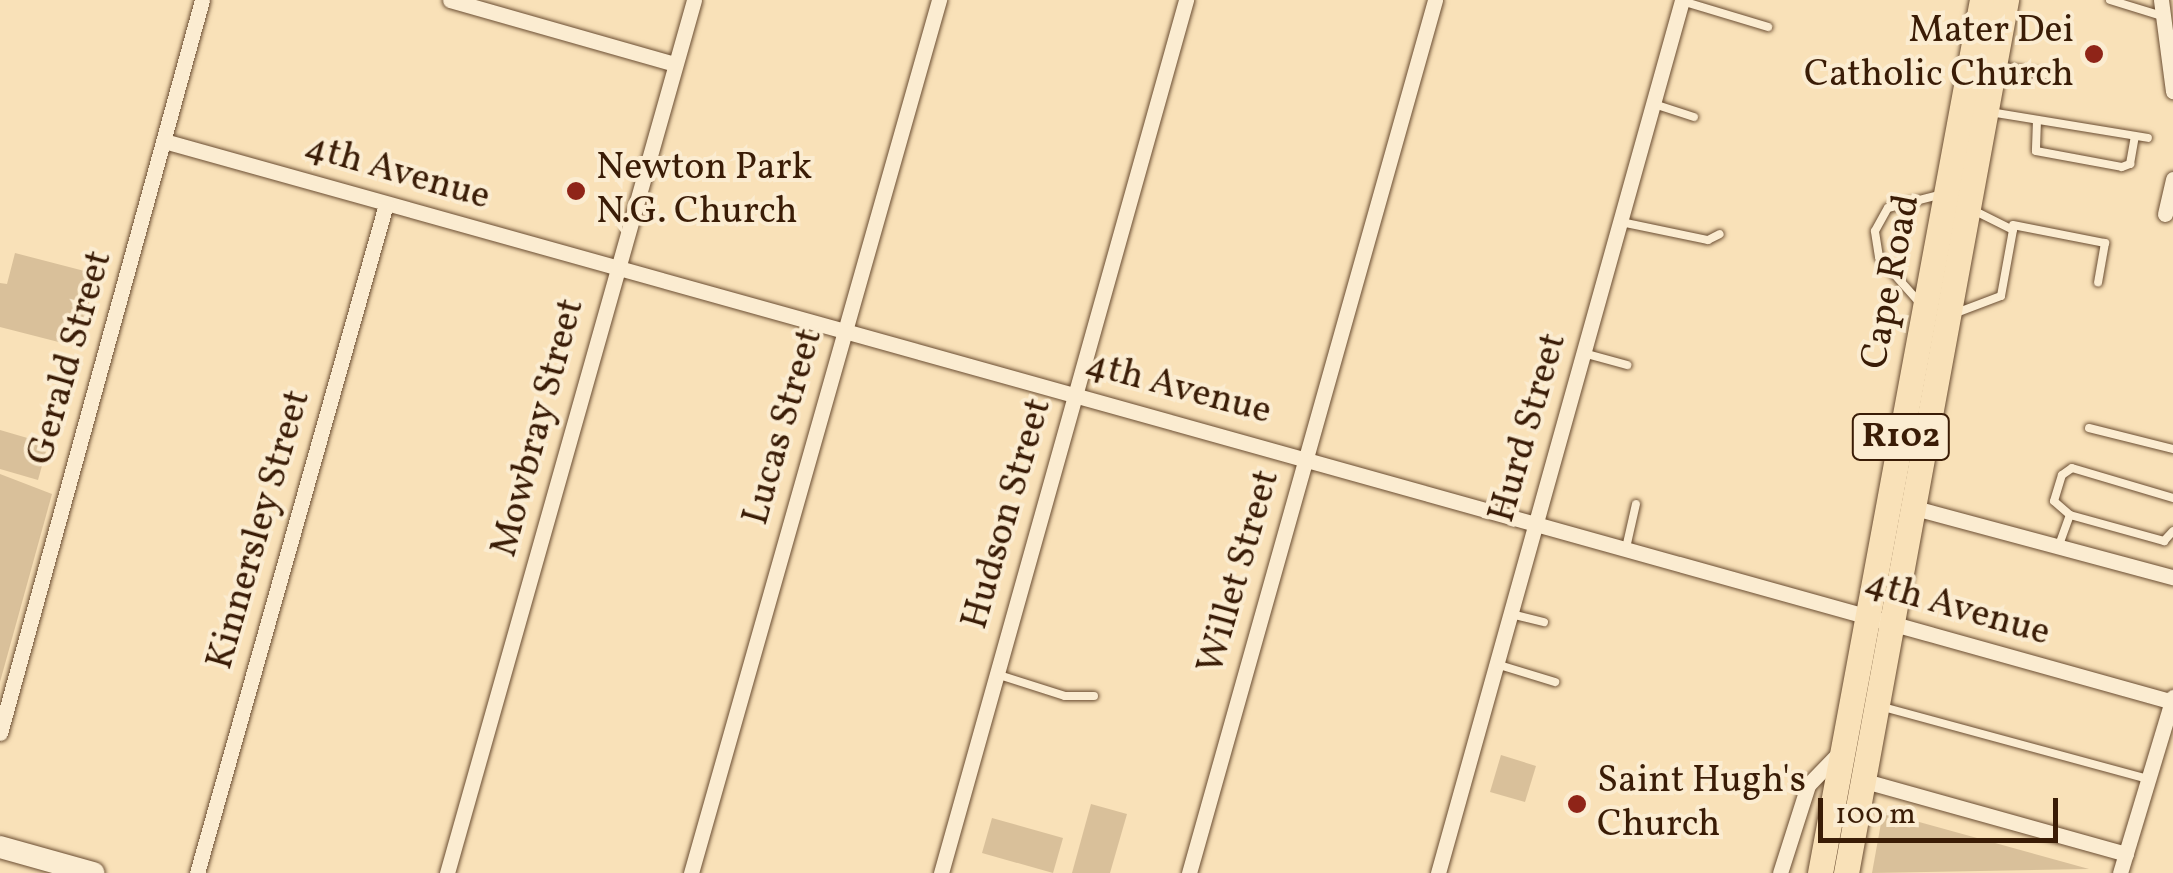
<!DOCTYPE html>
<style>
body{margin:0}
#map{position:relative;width:2173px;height:873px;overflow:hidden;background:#f9e1b8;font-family:Vollkorn,serif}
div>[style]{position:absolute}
.green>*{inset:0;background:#d9c09a}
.roads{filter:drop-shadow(0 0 2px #6a4d32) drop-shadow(0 0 2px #6a4d32)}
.lane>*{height:8px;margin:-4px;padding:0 4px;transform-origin:4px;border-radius:4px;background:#fbecd1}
.street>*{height:15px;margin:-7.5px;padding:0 7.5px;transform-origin:7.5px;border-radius:7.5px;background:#fbecd1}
.secondary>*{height:22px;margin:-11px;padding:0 11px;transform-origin:11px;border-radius:11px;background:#fbecd1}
.primary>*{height:25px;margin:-12.5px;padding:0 12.5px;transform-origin:12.5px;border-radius:12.5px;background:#f9e1b8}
.dots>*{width:28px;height:28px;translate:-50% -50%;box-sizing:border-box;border:5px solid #fbecd1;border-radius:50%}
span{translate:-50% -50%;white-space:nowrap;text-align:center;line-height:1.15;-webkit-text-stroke:8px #fbecd1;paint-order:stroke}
.shield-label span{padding:2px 8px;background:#fbecd1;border:2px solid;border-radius:8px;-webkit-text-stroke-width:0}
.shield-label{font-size:35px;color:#3a1c06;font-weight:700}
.poi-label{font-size:38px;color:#3a1c06}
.right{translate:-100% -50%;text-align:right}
.left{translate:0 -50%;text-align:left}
.street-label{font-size:38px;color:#3a1c06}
.scale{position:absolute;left:1818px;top:798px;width:240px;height:45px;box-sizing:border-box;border:5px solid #3a1c06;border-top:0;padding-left:12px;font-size:30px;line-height:35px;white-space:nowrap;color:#3a1c06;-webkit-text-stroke:8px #fbecd1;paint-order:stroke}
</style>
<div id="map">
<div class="green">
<i style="clip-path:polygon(15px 253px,96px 274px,78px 347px,0 327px,0 283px,7px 284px)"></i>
<i style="clip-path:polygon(0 430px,48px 444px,38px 480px,0 469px)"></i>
<i style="clip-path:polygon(0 474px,52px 494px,0 682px)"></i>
<i style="clip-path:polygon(1501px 755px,1536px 766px,1525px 802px,1490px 792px)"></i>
<i style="clip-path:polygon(1091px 804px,1127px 814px,1110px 873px,1072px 873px)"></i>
<i style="clip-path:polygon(1883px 812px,2089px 869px,1872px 873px)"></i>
<i style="clip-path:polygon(992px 818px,1063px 838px,1053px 873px,982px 853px)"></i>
</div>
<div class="roads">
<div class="lane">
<i style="left:2110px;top:0;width:54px;rotate:17.1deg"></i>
<i style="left:1682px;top:1px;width:90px;rotate:16.8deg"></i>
<i style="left:1999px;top:66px;width:58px;rotate:10deg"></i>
<i style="left:1654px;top:104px;width:42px;rotate:18deg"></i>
<i style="left:1990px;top:112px;width:160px;rotate:9.3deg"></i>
<i style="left:2037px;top:120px;width:31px;rotate:92deg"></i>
<i style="left:2036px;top:151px;width:87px;rotate:10.5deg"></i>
<i style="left:2122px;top:167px;width:9px;rotate:-21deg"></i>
<i style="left:2130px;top:164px;width:28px;rotate:-80deg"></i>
<i style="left:1621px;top:222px;width:89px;rotate:11.7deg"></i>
<i style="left:1708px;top:240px;width:13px;rotate:-27deg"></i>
<i style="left:2013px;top:225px;width:94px;rotate:11.1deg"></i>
<i style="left:2105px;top:243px;width:40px;rotate:100deg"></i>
<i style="left:1919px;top:302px;width:60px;rotate:-131.6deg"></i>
<i style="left:1879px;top:257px;width:26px;rotate:-99deg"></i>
<i style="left:1875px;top:231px;width:26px;rotate:-61deg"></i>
<i style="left:1888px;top:208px;width:57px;rotate:-14.3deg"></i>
<i style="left:1956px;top:313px;width:48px;rotate:-20.7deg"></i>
<i style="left:2001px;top:296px;width:67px;rotate:-79.7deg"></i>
<i style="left:2013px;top:230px;width:47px;rotate:-153.4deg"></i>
<i style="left:1583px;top:353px;width:46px;rotate:15.3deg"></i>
<i style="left:2089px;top:428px;width:87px;rotate:14deg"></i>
<i style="left:2070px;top:515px;width:21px;rotate:-139deg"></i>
<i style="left:2054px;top:501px;width:27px;rotate:-73deg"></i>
<i style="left:2062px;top:475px;width:12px;rotate:-35deg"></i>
<i style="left:2072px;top:468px;width:105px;rotate:16.5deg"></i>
<i style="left:2059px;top:545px;width:32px;rotate:-70deg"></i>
<i style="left:2070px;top:515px;width:98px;rotate:15.5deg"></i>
<i style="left:2164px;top:541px;width:13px;rotate:-48deg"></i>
<i style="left:1626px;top:548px;width:45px;rotate:-77.2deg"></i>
<i style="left:1511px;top:614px;width:34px;rotate:14deg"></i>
<i style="left:1496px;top:664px;width:62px;rotate:17deg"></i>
<i style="left:996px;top:674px;width:72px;rotate:17.7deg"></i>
<i style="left:1065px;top:696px;width:29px"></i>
<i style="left:1883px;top:707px;width:275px;rotate:15.2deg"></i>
</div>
<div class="street">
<i style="left:450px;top:0;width:234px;rotate:15.9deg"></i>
<i style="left:2161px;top:0;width:92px;rotate:82.5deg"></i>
<i style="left:164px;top:141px;width:2086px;rotate:15.6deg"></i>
<i style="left:2165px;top:214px;width:36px;rotate:-77deg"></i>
<i style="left:1911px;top:507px;width:271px;rotate:15deg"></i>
<i style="left:0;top:733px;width:760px;rotate:-74.59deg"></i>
<i style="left:1865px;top:781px;width:271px;rotate:15.6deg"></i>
<i style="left:197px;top:873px;width:695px;rotate:-74.22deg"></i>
<i style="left:447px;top:873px;width:907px;rotate:-74.2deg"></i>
<i style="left:691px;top:873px;width:908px;rotate:-74.14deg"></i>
<i style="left:941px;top:873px;width:907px;rotate:-74.32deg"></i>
<i style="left:1189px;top:873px;width:907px;rotate:-74.26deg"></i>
<i style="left:1438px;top:873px;width:906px;rotate:-74.38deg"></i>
<i style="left:1780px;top:873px;width:92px;rotate:-72.3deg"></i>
<i style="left:1808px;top:785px;width:47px;rotate:-45.9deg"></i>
<i style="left:2120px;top:873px;width:184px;rotate:-73.2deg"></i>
</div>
<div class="secondary">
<i style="left:0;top:847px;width:97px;rotate:15.6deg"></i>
</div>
<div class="primary">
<i style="left:1820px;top:873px;width:888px;rotate:-79.49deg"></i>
<i style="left:1846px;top:873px;width:888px;rotate:-79.61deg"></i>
</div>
</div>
<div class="dots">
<i style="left:2094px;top:54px;background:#8f2418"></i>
<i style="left:576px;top:191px;background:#8f2418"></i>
<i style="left:1577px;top:804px;background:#8f2418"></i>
</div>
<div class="shield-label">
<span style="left:1901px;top:437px">R102</span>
</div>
<div class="poi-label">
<span class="right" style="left:2074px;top:54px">Mater Dei<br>Catholic Church</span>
<span class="left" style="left:596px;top:191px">Newton Park<br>N.G. Church</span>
<span class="left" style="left:1597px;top:804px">Saint Hugh's<br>Church</span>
</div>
<div class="street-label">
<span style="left:397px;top:173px;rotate:16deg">4th Avenue</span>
<span style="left:1892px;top:282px;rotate:-79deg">Cape Road</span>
<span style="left:71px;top:358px;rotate:-74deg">Gerald Street</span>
<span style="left:1178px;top:389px;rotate:15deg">4th Avenue</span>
<span style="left:784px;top:427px;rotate:-74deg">Lucas Street</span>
<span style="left:539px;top:428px;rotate:-75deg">Mowbray Street</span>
<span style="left:1529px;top:428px;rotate:-74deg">Hurd Street</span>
<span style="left:1008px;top:514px;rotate:-74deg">Hudson Street</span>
<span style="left:260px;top:530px;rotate:-74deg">Kinnersley Street</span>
<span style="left:1240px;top:572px;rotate:-74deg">Willet Street</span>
<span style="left:1957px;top:609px;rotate:16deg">4th Avenue</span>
</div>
<div class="scale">100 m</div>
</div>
